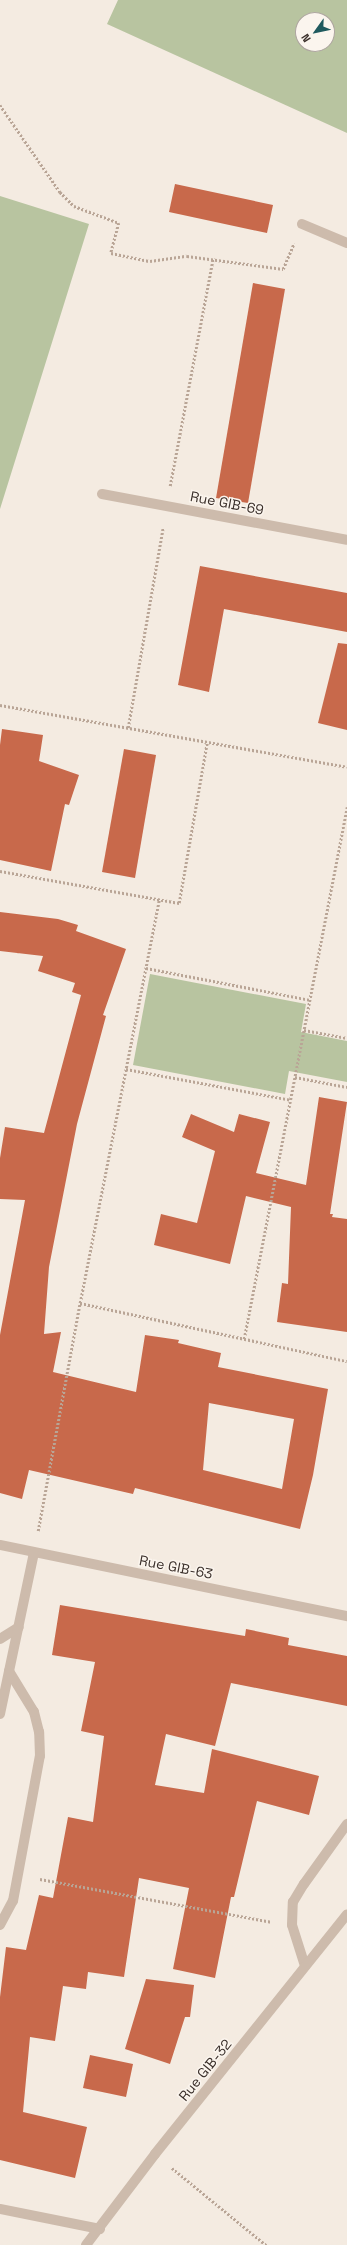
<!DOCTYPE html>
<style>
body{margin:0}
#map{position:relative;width:347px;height:2245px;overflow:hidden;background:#f4ebe1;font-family:"Space Grotesk",sans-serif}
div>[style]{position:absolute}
.green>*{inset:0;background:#b8c4a0}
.building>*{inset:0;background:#c8694b}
.path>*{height:2.5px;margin-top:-1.25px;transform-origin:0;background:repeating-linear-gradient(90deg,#b9a596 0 2px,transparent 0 4px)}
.service>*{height:10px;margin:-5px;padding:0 5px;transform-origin:5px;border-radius:5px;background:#cdbbac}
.minor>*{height:10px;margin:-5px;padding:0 5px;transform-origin:5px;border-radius:5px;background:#cdbbac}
span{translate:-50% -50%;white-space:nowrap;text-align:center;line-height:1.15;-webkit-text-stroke:3px #fbf5ee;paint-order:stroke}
.street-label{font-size:14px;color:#3b302b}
.north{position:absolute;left:295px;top:12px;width:40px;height:40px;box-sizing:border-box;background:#fbf5ee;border:1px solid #aea6a0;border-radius:50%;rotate:237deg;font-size:11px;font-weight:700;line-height:16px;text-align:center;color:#3b302b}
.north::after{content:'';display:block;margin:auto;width:14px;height:18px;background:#1f5a5e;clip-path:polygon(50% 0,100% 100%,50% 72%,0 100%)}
</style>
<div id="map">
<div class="green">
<i style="clip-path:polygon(evenodd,118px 0,347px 0,347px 133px,107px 24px,118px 0,303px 20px,327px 20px,327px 44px,303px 44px,303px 20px)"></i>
<i style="clip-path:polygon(0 196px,89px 224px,0 509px)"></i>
<i style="clip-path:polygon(150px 974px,306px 1004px,301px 1032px,347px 1041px,347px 1082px,289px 1071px,285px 1094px,133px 1065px)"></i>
</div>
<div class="building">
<i style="clip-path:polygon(175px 184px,273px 205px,267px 233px,169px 212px)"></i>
<i style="clip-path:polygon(253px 283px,285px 289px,248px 503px,216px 498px)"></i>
<i style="clip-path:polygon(200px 566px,347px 593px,347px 632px,224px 609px,209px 692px,178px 685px)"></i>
<i style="clip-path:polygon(338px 643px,347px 644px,347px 730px,318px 723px)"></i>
<i style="clip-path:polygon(2px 729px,43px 735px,39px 761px,79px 775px,69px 805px,65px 804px,51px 871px,0 860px,0 745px)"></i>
<i style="clip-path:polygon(124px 749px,156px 755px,135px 878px,102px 872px)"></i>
<i style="clip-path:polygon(evenodd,0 912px,58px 919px,78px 925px,76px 931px,126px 949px,103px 1015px,106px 1016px,77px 1124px,49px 1267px,44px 1334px,61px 1332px,53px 1372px,136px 1392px,145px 1335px,179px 1340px,178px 1343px,221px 1353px,218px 1367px,328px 1389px,313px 1475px,300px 1529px,135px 1488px,133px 1494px,29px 1470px,22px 1499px,0 1493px,0 1335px,25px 1200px,0 1199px,0 1158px,5px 1127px,44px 1133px,81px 995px,72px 992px,75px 983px,38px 971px,43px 956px,0 951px,0 912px,209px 1403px,294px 1419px,282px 1489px,203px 1470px,209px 1403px)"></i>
<i style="clip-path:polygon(319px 1097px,347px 1102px,330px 1214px,333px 1214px,332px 1217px,347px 1219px,347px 1332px,277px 1322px,282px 1283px,288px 1284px,291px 1207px,246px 1196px,230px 1264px,154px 1245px,161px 1214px,197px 1223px,215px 1151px,182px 1137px,191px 1114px,234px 1132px,239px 1114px,270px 1122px,256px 1173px,306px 1185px)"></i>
<i style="clip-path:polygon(60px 1605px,245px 1636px,246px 1629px,289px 1638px,288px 1645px,347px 1656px,347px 1706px,231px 1683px,215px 1746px,166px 1734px,155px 1785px,204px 1793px,212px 1749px,319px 1776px,309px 1815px,257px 1801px,234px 1897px,231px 1897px,215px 1978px,173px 1969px,189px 1888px,139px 1878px,124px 1977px,88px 1972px,86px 1989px,63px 1986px,55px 2041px,30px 2037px,23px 2112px,87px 2127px,75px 2178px,0 2160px,0 1997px,6px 1947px,26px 1950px,39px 1895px,53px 1898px,68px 1817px,93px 1822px,104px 1736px,81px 1731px,95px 1662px,52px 1655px)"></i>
<i style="clip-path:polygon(146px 1979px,194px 1985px,190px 2017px,185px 2017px,170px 2064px,125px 2049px)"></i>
<i style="clip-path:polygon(90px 2055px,133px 2064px,126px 2097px,83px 2088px)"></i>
</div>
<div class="path">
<i style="left:0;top:105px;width:106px;rotate:55.4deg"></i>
<i style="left:60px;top:192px;width:20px;rotate:45deg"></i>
<i style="left:74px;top:206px;width:48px;rotate:20.7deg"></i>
<i style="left:119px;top:223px;width:31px;rotate:105deg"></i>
<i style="left:111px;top:253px;width:40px;rotate:12deg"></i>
<i style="left:150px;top:261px;width:37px;rotate:-8deg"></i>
<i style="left:187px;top:256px;width:97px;rotate:7.7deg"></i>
<i style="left:283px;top:269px;width:28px;rotate:-67deg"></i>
<i style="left:170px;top:486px;width:232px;rotate:-79.3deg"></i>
<i style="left:0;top:705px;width:352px;rotate:10.1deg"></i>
<i style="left:128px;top:728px;width:203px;rotate:-80.1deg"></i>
<i style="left:0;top:871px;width:182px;rotate:10.1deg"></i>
<i style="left:179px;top:903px;width:163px;rotate:-80.1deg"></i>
<i style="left:146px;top:968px;width:167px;rotate:11deg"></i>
<i style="left:304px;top:1030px;width:44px;rotate:10.5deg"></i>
<i style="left:126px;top:1069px;width:168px;rotate:10.6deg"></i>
<i style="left:295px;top:1077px;width:53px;rotate:10.9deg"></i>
<i style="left:80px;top:1303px;width:273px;rotate:12.3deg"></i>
<i style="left:244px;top:1339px;width:542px;rotate:-79.04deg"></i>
<i style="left:38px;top:1531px;width:232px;rotate:-79.6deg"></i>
<i style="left:80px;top:1303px;width:412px;rotate:-78.9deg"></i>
<i style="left:40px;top:1879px;width:235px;rotate:10.5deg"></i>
<i style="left:172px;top:2168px;width:122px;rotate:39.3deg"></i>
</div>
<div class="service">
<i style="left:0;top:1925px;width:27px;rotate:-62deg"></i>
<i style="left:13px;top:1901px;width:147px;rotate:-79.5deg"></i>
<i style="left:40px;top:1756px;width:24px;rotate:-92deg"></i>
<i style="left:39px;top:1732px;width:21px;rotate:-104deg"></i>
<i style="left:34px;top:1712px;width:48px;rotate:-121.4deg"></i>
<i style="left:305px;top:1966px;width:43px;rotate:-107.6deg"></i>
<i style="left:292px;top:1925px;width:23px;rotate:-88deg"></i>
<i style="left:293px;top:1902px;width:21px;rotate:-59deg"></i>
<i style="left:304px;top:1884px;width:74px;rotate:-54.4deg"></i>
</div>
<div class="minor">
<i style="left:302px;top:224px;width:49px;rotate:22.9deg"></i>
<i style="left:102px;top:494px;width:249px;rotate:10.6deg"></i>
<i style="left:0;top:1545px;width:354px;rotate:11.6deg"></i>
<i style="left:0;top:1639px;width:22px;rotate:-32deg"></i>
<i style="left:0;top:1714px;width:165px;rotate:-78.1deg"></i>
<i style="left:0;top:2209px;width:102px;rotate:11.3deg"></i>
<i style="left:86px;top:2245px;width:114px;rotate:-52.8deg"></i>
<i style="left:155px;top:2154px;width:307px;rotate:-51.3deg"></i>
</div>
<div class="street-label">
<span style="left:227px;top:503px;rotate:11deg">Rue GIB-69</span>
<span style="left:176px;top:1567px;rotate:11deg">Rue GIB-63</span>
<span style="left:205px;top:2070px;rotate:-51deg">Rue GIB-32</span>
</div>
<div class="north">N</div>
</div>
